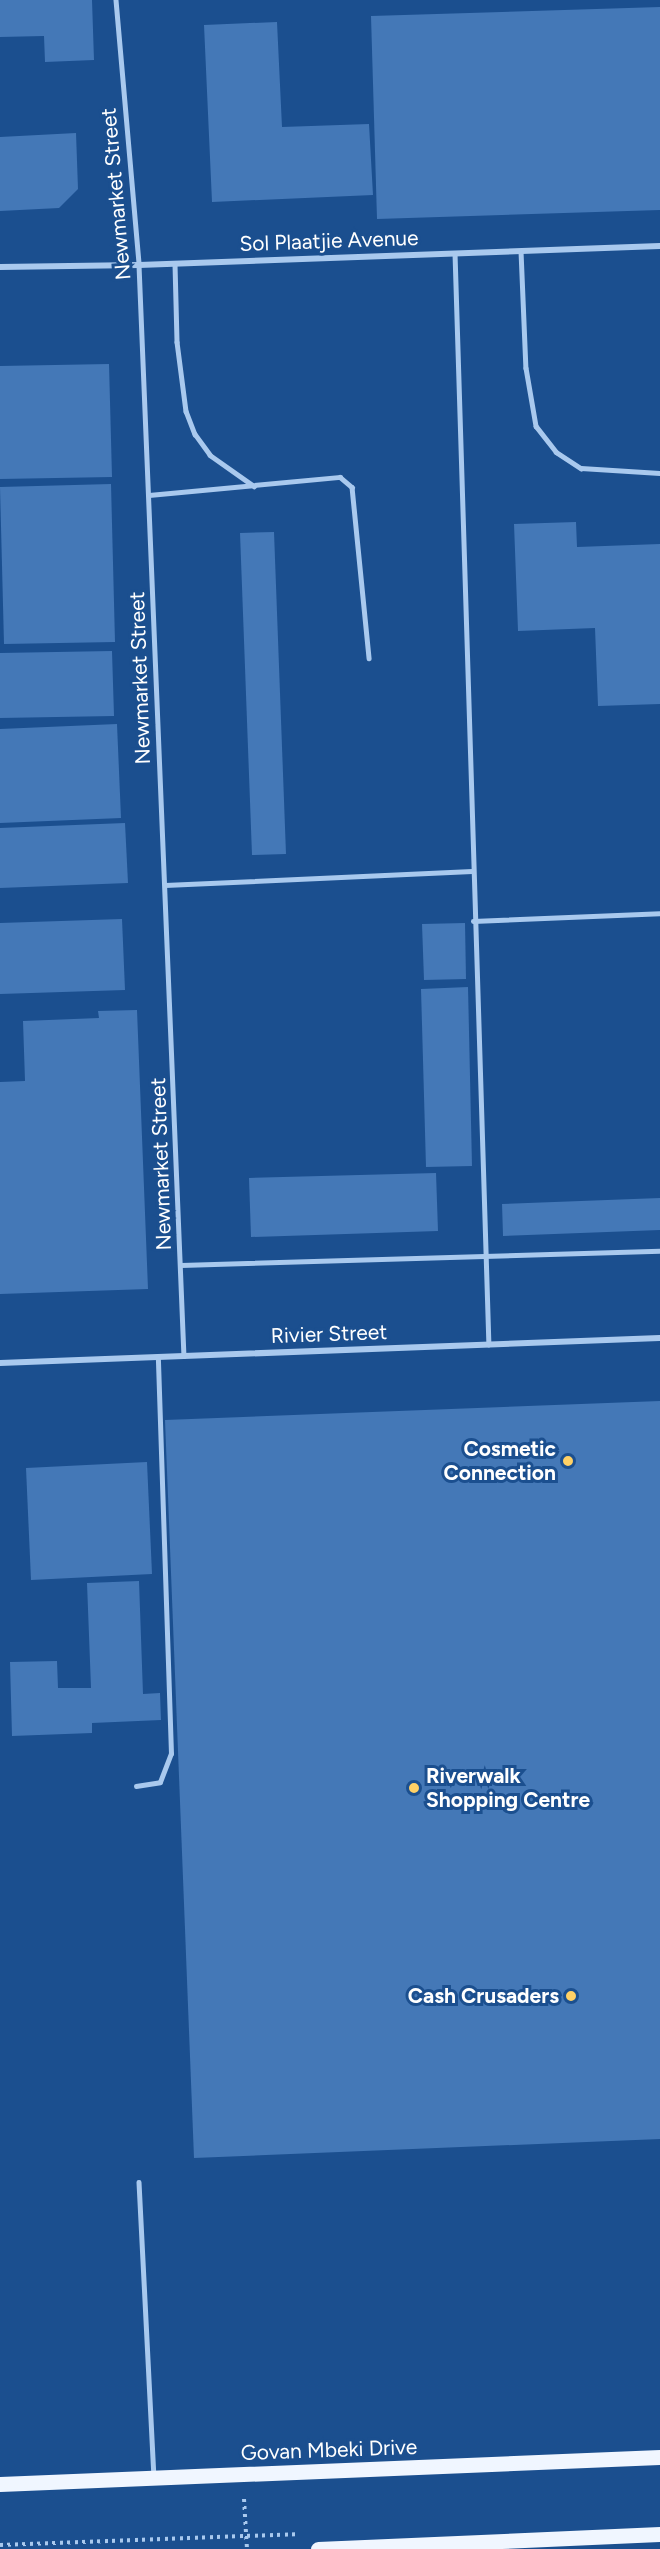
<!DOCTYPE html>
<style>
body{margin:0}
#map{position:relative;width:660px;height:2549px;overflow:hidden;background:#1b4f8f;font-family:Figtree,sans-serif}
div>[style]{position:absolute}
.building>*{inset:0;background:#4478b7}
.path>*{height:4px;margin-top:-2px;transform-origin:0;background:repeating-linear-gradient(90deg,#a9c9ee 0 3px,transparent 0 7.5px)}
.service>*{height:4.5px;margin:-2.25px;padding:0 2.25px;transform-origin:2.25px;border-radius:2.25px;background:#a9c9ee}
.minor>*{height:6px;margin:-3px;padding:0 3px;transform-origin:3px;border-radius:3px;background:#a9c9ee}
.primary>*{height:15px;margin:-7.5px;padding:0 7.5px;transform-origin:7.5px;border-radius:7.5px;background:#f0f6ff}
.dots>*{width:16px;height:16px;translate:-50% -50%;box-sizing:border-box;border:3px solid #1b4f8f;border-radius:50%}
span{translate:-50% -50%;white-space:nowrap;text-align:center;line-height:1.15;-webkit-text-stroke:6px #1b4f8f;paint-order:stroke}
.street-label{font-size:21px;color:#fff}
.poi-label{font-size:21px;color:#fff;font-weight:700}
.right{translate:-100% -50%;text-align:right}
.left{translate:0 -50%;text-align:left}
</style>
<div id="map">
<div class="building">
<i style="clip-path:polygon(0 0,92px 0,94px 60px,45px 62px,44px 36px,0 37px)"></i>
<i style="clip-path:polygon(660px 7px,660px 210px,377px 219px,371px 16px)"></i>
<i style="clip-path:polygon(277px 22px,282px 127px,369px 124px,373px 195px,212px 202px,204px 25px)"></i>
<i style="clip-path:polygon(76px 133px,78px 189px,59px 208px,0 211px,0 137px)"></i>
<i style="clip-path:polygon(109px 364px,112px 477px,0 479px,0 366px)"></i>
<i style="clip-path:polygon(111px 484px,115px 642px,4px 644px,0 487px)"></i>
<i style="clip-path:polygon(576px 522px,577px 547px,660px 544px,660px 704px,598px 706px,595px 628px,518px 631px,514px 524px)"></i>
<i style="clip-path:polygon(274px 532px,286px 854px,252px 855px,240px 533px)"></i>
<i style="clip-path:polygon(112px 651px,114px 716px,0 718px,0 653px)"></i>
<i style="clip-path:polygon(117px 724px,121px 818px,0 823px,0 729px)"></i>
<i style="clip-path:polygon(125px 823px,128px 883px,0 888px,0 828px)"></i>
<i style="clip-path:polygon(122px 919px,125px 990px,0 994px,0 923px)"></i>
<i style="clip-path:polygon(465px 923px,466px 979px,424px 980px,422px 924px)"></i>
<i style="clip-path:polygon(468px 987px,472px 1166px,426px 1167px,421px 989px)"></i>
<i style="clip-path:polygon(137px 1010px,148px 1289px,0 1294px,0 1082px,25px 1081px,23px 1021px,99px 1018px,98px 1011px)"></i>
<i style="clip-path:polygon(436px 1173px,438px 1231px,251px 1237px,249px 1178px)"></i>
<i style="clip-path:polygon(660px 1198px,660px 1230px,503px 1236px,502px 1204px)"></i>
<i style="clip-path:polygon(660px 1401px,660px 2139px,194px 2158px,165px 1420px)"></i>
<i style="clip-path:polygon(147px 1462px,152px 1574px,31px 1580px,26px 1468px)"></i>
<i style="clip-path:polygon(139px 1581px,143px 1694px,160px 1693px,161px 1720px,92px 1723px,92px 1733px,12px 1736px,10px 1662px,57px 1661px,58px 1688px,91px 1688px,87px 1583px)"></i>
</div>
<div class="path">
<i style="left:244px;top:2499px;width:50px;rotate:86.6deg"></i>
<i style="left:0;top:2545px;width:296px;rotate:-2.1deg"></i>
</div>
<div class="service">
<i style="left:116px;top:0;width:266px;rotate:85deg"></i>
<i style="left:139px;top:265px;width:1092px;rotate:87.64deg"></i>
<i style="left:521px;top:251px;width:117px;rotate:87.6deg"></i>
<i style="left:526px;top:368px;width:59px;rotate:80.2deg"></i>
<i style="left:536px;top:426px;width:33px;rotate:52deg"></i>
<i style="left:556px;top:452px;width:30px;rotate:33deg"></i>
<i style="left:581px;top:468px;width:79px;rotate:3.6deg"></i>
<i style="left:455px;top:253px;width:1092px;rotate:88.22deg"></i>
<i style="left:175px;top:264px;width:78px;rotate:88.5deg"></i>
<i style="left:177px;top:342px;width:70px;rotate:82.6deg"></i>
<i style="left:186px;top:411px;width:25px;rotate:69deg"></i>
<i style="left:195px;top:434px;width:26px;rotate:54deg"></i>
<i style="left:210px;top:455px;width:54px;rotate:35.2deg"></i>
<i style="left:149px;top:495px;width:192px;rotate:-5.4deg"></i>
<i style="left:340px;top:477px;width:16px;rotate:40deg"></i>
<i style="left:352px;top:487px;width:172px;rotate:84.3deg"></i>
<i style="left:165px;top:885px;width:307px;rotate:-2.6deg"></i>
<i style="left:473px;top:921px;width:187px;rotate:-2.4deg"></i>
<i style="left:181px;top:1265px;width:479px;rotate:-1.7deg"></i>
<i style="left:136px;top:1786px;width:24px;rotate:-9deg"></i>
<i style="left:160px;top:1782px;width:30px;rotate:-69deg"></i>
<i style="left:171px;top:1754px;width:397px;rotate:-91.9deg"></i>
<i style="left:139px;top:2182px;width:294px;rotate:87.1deg"></i>
</div>
<div class="minor">
<i style="left:0;top:267px;width:139px;rotate:-0.8deg"></i>
<i style="left:139px;top:265px;width:521px;rotate:-2.09deg"></i>
<i style="left:0;top:1363px;width:660px;rotate:-2.17deg"></i>
</div>
<div class="primary">
<i style="left:0;top:2484px;width:661px;rotate:-2.34deg"></i>
<i style="left:318px;top:2549px;width:342px;rotate:-2.5deg"></i>
</div>
<div class="dots">
<i style="left:568px;top:1461px;background:#ffd166"></i>
<i style="left:414px;top:1788px;background:#ffd166"></i>
<i style="left:571px;top:1996px;background:#ffd166"></i>
</div>
<div class="street-label">
<span style="left:116px;top:194px;rotate:-95deg">Newmarket Street</span>
<span style="left:329px;top:241px;rotate:-2deg">Sol Plaatjie Avenue</span>
<span style="left:140px;top:678px;rotate:-92deg">Newmarket Street</span>
<span style="left:161px;top:1164px;rotate:-92deg">Newmarket Street</span>
<span style="left:329px;top:1334px;rotate:-2deg">Rivier Street</span>
<span style="left:329px;top:2450px;rotate:-2deg">Govan Mbeki Drive</span>
</div>
<div class="poi-label">
<span class="right" style="left:556px;top:1461px">Cosmetic<br>Connection</span>
<span class="left" style="left:426px;top:1788px">Riverwalk<br>Shopping Centre</span>
<span class="right" style="left:559px;top:1996px">Cash Crusaders</span>
</div>
</div>
